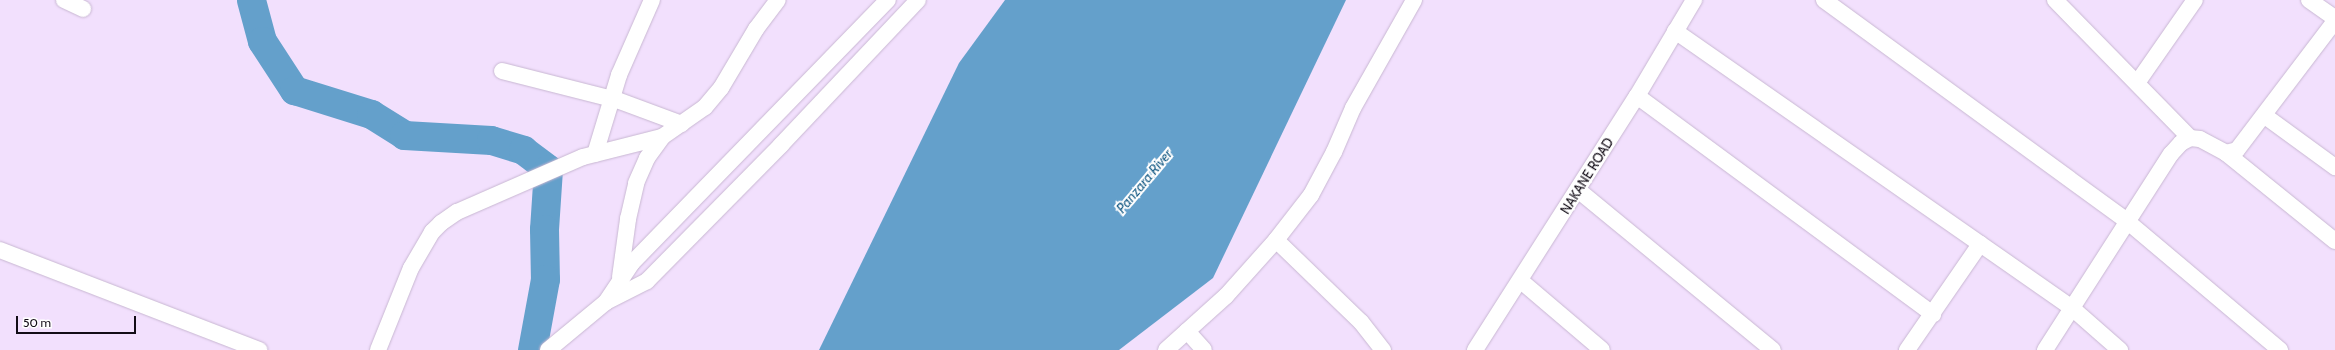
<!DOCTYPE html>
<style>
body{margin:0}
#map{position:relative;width:2335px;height:350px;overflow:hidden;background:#f2e0fd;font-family:Cabin,sans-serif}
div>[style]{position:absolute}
.water>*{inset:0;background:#64a0cb}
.river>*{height:29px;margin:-14.5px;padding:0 14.5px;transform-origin:14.5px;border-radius:14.5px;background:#64a0cb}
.roads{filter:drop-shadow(0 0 1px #c8b7d2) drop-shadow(0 0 1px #c8b7d2)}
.minor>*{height:16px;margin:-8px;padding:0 8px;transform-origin:8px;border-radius:8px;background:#fff}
span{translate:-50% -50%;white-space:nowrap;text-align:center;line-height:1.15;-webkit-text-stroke:4px #fff;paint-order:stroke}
.street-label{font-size:13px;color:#130d17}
.water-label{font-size:14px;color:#175c86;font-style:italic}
.scale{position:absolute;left:16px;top:316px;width:120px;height:18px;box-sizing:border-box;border:2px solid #130d17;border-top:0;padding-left:5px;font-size:12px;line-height:14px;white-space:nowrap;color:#130d17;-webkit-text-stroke:3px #fff;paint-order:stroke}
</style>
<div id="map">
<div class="water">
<i style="clip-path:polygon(1005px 0,1346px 0,1213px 278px,1119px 350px,819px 350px,959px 63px)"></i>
</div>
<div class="river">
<i style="left:251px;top:0;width:42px;rotate:75deg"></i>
<i style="left:262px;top:41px;width:59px;rotate:56.9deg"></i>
<i style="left:294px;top:90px;width:81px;rotate:17.3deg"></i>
<i style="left:371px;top:114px;width:39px;rotate:32deg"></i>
<i style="left:404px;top:135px;width:87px;rotate:3.3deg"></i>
<i style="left:491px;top:140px;width:34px;rotate:17deg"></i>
<i style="left:523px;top:150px;width:31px;rotate:37deg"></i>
<i style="left:548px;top:169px;width:60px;rotate:93.8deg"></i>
<i style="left:544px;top:229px;width:50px;rotate:88.9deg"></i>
<i style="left:545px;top:279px;width:72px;rotate:100.4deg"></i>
</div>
<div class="roads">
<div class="minor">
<i style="left:64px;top:0;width:21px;rotate:25deg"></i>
<i style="left:1824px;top:0;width:376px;rotate:36.1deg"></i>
<i style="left:2128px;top:222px;width:199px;rotate:40.1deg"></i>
<i style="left:2055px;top:0;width:193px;rotate:45.6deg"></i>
<i style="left:2309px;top:0;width:32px;rotate:35deg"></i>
<i style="left:1675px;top:31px;width:484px;rotate:34.9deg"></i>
<i style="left:2072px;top:308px;width:64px;rotate:41.2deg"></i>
<i style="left:502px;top:71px;width:119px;rotate:14.2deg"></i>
<i style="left:617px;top:100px;width:69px;rotate:20.3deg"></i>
<i style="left:2137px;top:83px;width:101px;rotate:-55.1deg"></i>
<i style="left:1637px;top:96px;width:368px;rotate:36.4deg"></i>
<i style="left:2265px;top:116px;width:87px;rotate:36.1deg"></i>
<i style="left:2226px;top:153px;width:140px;rotate:38.9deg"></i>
<i style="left:595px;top:154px;width:83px;rotate:-73.1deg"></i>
<i style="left:619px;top:75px;width:82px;rotate:-66.3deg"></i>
<i style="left:1578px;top:190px;width:252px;rotate:39.4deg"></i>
<i style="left:1276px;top:240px;width:118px;rotate:44deg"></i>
<i style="left:1361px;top:322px;width:36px;rotate:52deg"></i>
<i style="left:0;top:250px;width:278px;rotate:21.1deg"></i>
<i style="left:620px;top:277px;width:59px;rotate:-82.1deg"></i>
<i style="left:628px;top:219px;width:37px;rotate:-77deg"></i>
<i style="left:636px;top:183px;width:27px;rotate:-66deg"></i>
<i style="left:647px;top:158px;width:26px;rotate:-54deg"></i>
<i style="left:662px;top:137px;width:52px;rotate:-34.9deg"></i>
<i style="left:705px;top:107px;width:25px;rotate:-50deg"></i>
<i style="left:721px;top:88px;width:69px;rotate:-59.3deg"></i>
<i style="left:756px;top:29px;width:36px;rotate:-53deg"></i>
<i style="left:1521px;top:281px;width:106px;rotate:40.4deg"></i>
<i style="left:606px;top:302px;width:47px;rotate:-56.3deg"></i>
<i style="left:632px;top:263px;width:367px;rotate:-45.8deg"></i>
<i style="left:1187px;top:331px;width:25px;rotate:48deg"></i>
<i style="left:378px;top:350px;width:88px;rotate:-68.1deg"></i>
<i style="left:411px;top:268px;width:42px;rotate:-59.7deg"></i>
<i style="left:432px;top:232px;width:13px;rotate:-45deg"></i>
<i style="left:441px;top:223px;width:19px;rotate:-35deg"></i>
<i style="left:457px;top:212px;width:137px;rotate:-23.6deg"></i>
<i style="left:583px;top:157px;width:81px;rotate:-14.2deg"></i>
<i style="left:548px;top:350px;width:75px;rotate:-39.6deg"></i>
<i style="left:606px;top:302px;width:46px;rotate:-27.1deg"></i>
<i style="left:647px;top:281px;width:191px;rotate:-45.4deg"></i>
<i style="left:781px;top:145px;width:199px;rotate:-46.6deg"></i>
<i style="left:1166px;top:350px;width:81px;rotate:-42deg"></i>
<i style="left:1226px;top:296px;width:75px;rotate:-48.2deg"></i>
<i style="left:1276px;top:240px;width:57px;rotate:-52.1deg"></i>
<i style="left:1311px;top:195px;width:49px;rotate:-61.9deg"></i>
<i style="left:1334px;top:152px;width:48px;rotate:-66.6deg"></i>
<i style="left:1353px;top:108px;width:124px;rotate:-60.5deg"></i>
<i style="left:1475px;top:350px;width:301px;rotate:-57.5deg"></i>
<i style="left:1637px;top:96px;width:112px;rotate:-59.3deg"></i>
<i style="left:1907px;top:350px;width:129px;rotate:-55.4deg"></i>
<i style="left:2045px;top:350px;width:233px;rotate:-57.3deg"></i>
<i style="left:2171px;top:154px;width:15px;rotate:-48deg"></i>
<i style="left:2181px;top:143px;width:10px;rotate:-29deg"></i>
<i style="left:2190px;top:138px;width:10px;rotate:6deg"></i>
<i style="left:2200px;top:139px;width:30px;rotate:28deg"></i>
<i style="left:2226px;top:153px;width:11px;rotate:-15deg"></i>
<i style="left:2237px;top:150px;width:162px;rotate:-52.8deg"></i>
</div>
</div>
<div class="street-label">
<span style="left:1587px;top:176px;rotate:-58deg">NAKANE ROAD</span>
</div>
<div class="water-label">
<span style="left:1144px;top:181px;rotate:-50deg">Panzara River</span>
</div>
<div class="scale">50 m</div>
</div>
